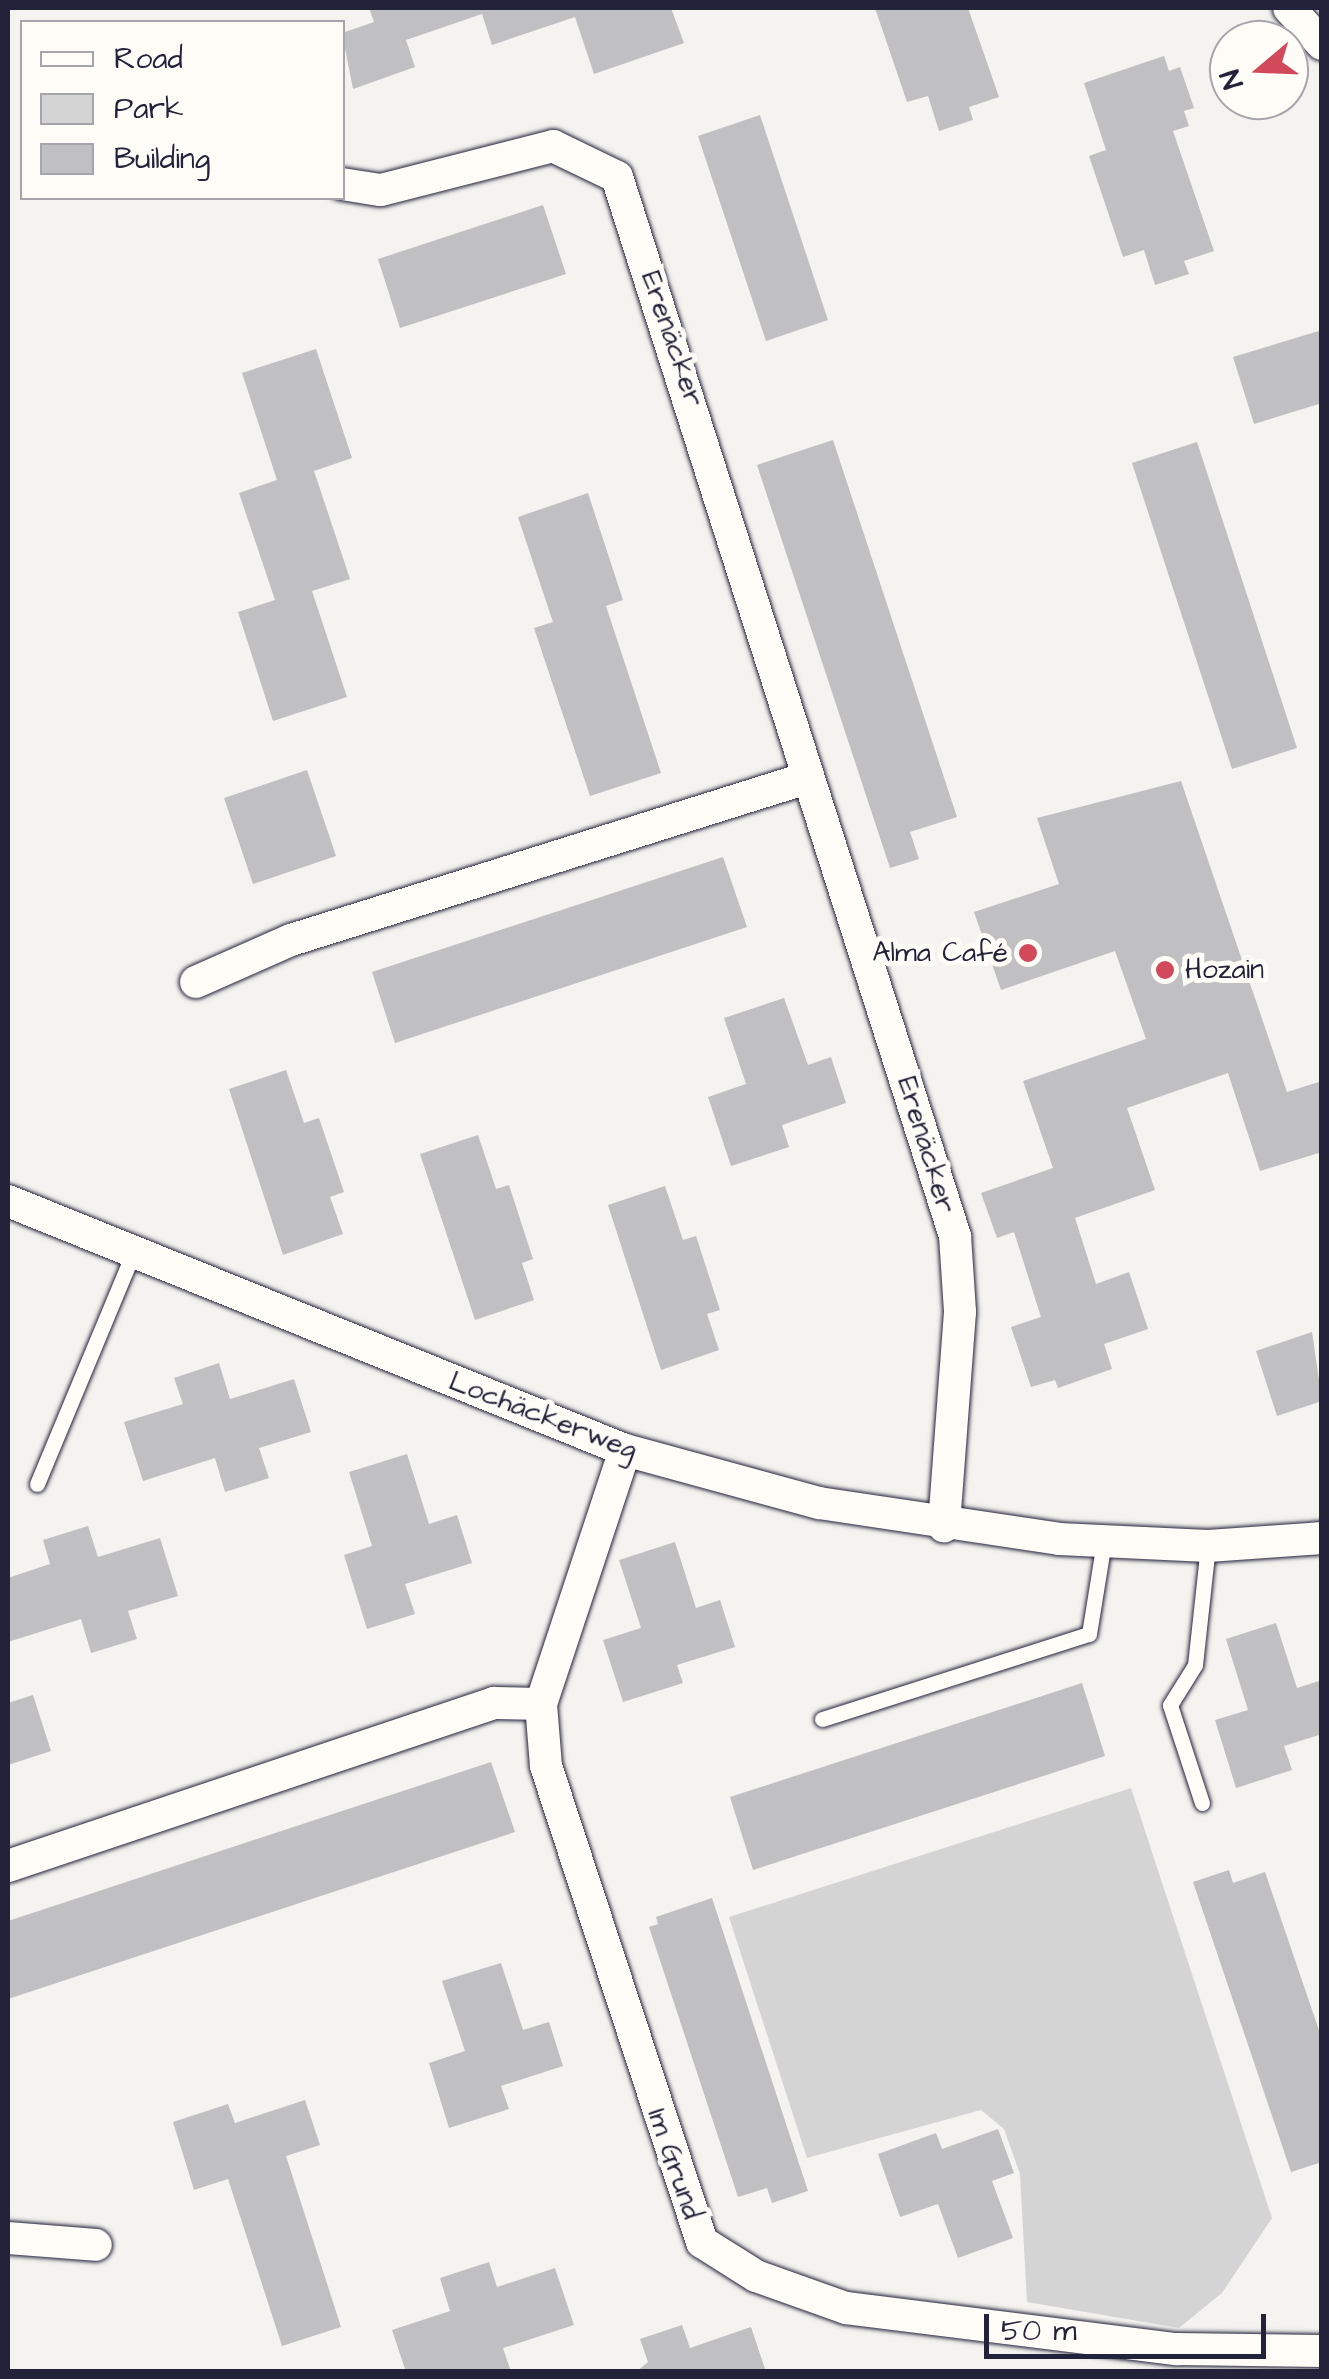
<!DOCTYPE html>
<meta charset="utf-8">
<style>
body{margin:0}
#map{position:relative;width:1329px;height:2379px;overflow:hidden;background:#f4f3ef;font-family:"Architects Daughter",sans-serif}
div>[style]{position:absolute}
.green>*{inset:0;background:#d5d4d5}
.building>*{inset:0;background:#c0bfc2}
.roads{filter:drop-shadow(0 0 2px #22223b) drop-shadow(0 0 2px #22223b)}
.service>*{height:15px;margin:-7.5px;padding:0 7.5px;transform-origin:7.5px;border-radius:7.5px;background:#fdfcf7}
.minor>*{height:32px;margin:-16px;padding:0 16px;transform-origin:16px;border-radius:16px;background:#fdfcf7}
.dots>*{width:28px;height:28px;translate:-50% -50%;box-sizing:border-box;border:5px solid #fdfcf7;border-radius:50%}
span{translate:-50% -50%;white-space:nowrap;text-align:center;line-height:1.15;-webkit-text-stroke:10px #fdfcf7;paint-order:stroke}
.street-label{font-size:28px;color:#22223b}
.poi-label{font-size:28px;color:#22223b}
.right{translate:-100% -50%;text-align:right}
.left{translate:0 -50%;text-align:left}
.frame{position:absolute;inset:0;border:10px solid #22223b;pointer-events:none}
.legend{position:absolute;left:20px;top:20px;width:325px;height:180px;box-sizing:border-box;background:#fdfcf7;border:2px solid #a5a5ac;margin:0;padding:12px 18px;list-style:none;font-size:30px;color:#22223b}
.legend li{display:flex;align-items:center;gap:20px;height:50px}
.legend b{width:50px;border:2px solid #a5a5ac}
.north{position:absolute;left:1209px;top:20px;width:100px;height:100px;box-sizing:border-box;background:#fdfcf7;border:2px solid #a5a5ac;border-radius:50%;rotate:251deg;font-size:28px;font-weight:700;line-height:40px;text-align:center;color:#22223b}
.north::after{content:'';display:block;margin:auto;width:35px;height:45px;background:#d1495b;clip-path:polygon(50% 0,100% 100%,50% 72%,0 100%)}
.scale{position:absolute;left:984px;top:2314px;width:282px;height:45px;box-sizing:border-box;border:5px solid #22223b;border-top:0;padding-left:12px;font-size:30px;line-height:35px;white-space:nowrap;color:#22223b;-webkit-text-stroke:8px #fdfcf7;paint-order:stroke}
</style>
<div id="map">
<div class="green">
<i style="clip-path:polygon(1131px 1788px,1272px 2218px,1222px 2293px,1179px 2328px,1027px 2302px,1020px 2174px,1004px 2129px,981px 2110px,807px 2158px,729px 1917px)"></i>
</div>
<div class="building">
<i style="clip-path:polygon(369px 8px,671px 8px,684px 43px,594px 74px,575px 17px,492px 45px,482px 14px,406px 40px,415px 67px,353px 89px,342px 33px,374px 22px)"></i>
<i style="clip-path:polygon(875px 8px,968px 8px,999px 97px,969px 107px,973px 120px,939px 131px,928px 96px,907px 102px)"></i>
<i style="clip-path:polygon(1164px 56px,1169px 71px,1180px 67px,1194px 108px,1184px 111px,1189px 126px,1173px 131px,1214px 251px,1184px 261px,1189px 274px,1155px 285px,1144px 250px,1123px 257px,1089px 156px,1106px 150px,1084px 83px)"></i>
<i style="clip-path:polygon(760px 115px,828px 320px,766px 341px,698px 136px)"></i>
<i style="clip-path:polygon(543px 205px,566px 274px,400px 328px,378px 259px)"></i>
<i style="clip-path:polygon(1322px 330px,1322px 403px,1254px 424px,1233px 357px)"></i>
<i style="clip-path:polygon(316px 349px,352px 458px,314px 471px,350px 579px,312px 591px,347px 697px,273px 721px,238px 612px,275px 600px,239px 493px,277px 480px,242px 373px)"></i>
<i style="clip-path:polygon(833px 440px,957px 817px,910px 832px,919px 859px,890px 868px,757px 465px)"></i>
<i style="clip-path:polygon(1197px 442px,1297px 748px,1232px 769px,1132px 463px)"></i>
<i style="clip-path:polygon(588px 493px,623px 600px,606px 606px,661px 773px,590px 796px,534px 628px,553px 622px,518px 517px)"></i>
<i style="clip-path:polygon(307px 770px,336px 856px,253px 884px,224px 798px)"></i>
<i style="clip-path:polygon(1181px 781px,1287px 1092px,1322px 1081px,1322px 1152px,1260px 1171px,1228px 1073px,1127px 1108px,1155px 1190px,1075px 1218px,1096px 1284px,1129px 1272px,1148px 1329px,1104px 1344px,1112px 1369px,1058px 1388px,1055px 1380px,1031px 1387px,1011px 1327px,1041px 1317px,1014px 1232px,997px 1238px,981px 1193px,1053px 1168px,1023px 1081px,1146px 1039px,1115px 951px,1001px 990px,974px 912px,1059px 884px,1037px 818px)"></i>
<i style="clip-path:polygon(723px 857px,747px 927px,395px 1043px,372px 972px)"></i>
<i style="clip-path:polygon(784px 998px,808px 1065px,831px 1057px,846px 1103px,782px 1125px,789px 1147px,731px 1166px,708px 1097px,746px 1084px,724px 1018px)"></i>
<i style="clip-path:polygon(286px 1070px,304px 1123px,319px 1118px,344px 1192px,330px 1197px,343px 1234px,283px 1255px,229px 1089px)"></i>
<i style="clip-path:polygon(478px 1135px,496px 1189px,509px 1185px,533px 1259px,522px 1263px,534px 1300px,475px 1320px,420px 1154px)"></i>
<i style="clip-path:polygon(665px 1186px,683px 1240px,696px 1236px,720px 1310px,707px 1314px,719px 1350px,661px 1370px,608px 1205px)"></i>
<i style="clip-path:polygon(1312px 1332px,1322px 1401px,1277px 1416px,1256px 1351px)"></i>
<i style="clip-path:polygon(219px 1363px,230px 1399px,294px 1379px,311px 1432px,259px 1448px,269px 1478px,225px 1492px,215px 1458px,143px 1481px,124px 1422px,183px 1404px,174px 1378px)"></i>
<i style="clip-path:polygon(407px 1454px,429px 1524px,457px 1515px,472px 1563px,405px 1584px,415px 1614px,367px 1629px,344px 1555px,372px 1546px,349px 1472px)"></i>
<i style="clip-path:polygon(88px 1526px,98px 1557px,160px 1538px,178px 1596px,128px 1611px,137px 1639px,91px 1653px,81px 1619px,8px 1642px,8px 1578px,50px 1564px,43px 1540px)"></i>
<i style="clip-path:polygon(675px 1542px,696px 1608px,720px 1600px,735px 1647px,677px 1665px,683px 1683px,623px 1702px,603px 1640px,641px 1628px,619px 1560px)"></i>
<i style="clip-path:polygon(1276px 1623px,1297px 1688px,1322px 1680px,1322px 1734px,1284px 1746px,1292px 1770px,1236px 1788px,1215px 1720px,1248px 1710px,1226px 1639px)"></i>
<i style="clip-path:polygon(1082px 1683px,1105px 1756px,753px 1870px,730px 1797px)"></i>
<i style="clip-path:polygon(33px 1695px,51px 1751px,8px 1765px,8px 1703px)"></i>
<i style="clip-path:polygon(491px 1762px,515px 1832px,8px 1999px,8px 1921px)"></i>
<i style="clip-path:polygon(1229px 1870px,1233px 1883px,1265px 1872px,1322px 2039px,1322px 2162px,1291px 2172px,1193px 1882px)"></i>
<i style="clip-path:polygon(712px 1898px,808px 2191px,772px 2203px,767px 2188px,738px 2197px,649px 1927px,658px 1924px,656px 1917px)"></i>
<i style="clip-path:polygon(501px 1963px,523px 2030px,549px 2022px,563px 2066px,501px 2086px,509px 2109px,449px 2128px,429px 2063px,465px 2051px,442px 1981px)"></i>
<i style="clip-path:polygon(305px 2100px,320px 2145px,286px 2156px,341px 2327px,282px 2346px,228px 2179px,194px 2190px,173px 2122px,228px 2104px,235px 2123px)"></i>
<i style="clip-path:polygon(998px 2129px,1014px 2173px,992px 2181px,1013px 2238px,958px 2258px,938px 2204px,900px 2217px,878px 2154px,936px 2133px,942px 2149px)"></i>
<i style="clip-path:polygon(489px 2262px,497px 2287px,555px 2268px,574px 2325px,503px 2348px,511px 2372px,406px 2372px,392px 2330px,450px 2311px,440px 2278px)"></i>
<i style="clip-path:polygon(682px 2325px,690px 2348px,751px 2327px,766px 2372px,636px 2372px,648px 2362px,640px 2339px)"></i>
</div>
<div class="roads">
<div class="service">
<i style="left:37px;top:1484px;width:247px;rotate:-67.4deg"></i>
<i style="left:822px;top:1719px;width:280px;rotate:-17.7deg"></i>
<i style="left:1089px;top:1634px;width:94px;rotate:-80.8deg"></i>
<i style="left:1202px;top:1803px;width:103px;rotate:-108.1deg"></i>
<i style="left:1170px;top:1705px;width:47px;rotate:-58deg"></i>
<i style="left:1195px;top:1665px;width:120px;rotate:-83.8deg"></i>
</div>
<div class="minor">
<i style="left:1289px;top:8px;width:49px;rotate:47.5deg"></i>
<i style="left:342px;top:184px;width:39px;rotate:9deg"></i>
<i style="left:381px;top:190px;width:178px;rotate:-14.3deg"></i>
<i style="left:553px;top:146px;width:71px;rotate:25.8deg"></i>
<i style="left:617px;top:177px;width:1112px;rotate:72.3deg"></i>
<i style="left:955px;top:1236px;width:76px;rotate:86.2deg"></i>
<i style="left:960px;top:1312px;width:215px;rotate:94.3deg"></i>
<i style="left:196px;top:982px;width:104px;rotate:-23.9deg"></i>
<i style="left:291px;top:940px;width:541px;rotate:-17.43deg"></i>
<i style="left:8px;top:1201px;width:665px;rotate:21.98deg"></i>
<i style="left:625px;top:1450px;width:201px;rotate:15.3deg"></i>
<i style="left:819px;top:1503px;width:243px;rotate:8.5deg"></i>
<i style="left:1059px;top:1539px;width:149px;rotate:2.7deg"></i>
<i style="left:1208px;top:1546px;width:114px;rotate:-4deg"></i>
<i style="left:625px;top:1450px;width:268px;rotate:108.3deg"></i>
<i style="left:541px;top:1704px;width:62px;rotate:85.4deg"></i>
<i style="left:546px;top:1766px;width:501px;rotate:71.85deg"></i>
<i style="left:702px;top:2242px;width:64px;rotate:32.2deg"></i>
<i style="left:756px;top:2276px;width:96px;rotate:19.6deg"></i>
<i style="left:846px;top:2308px;width:334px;rotate:7.1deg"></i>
<i style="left:1177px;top:2349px;width:145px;rotate:0.8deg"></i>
<i style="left:8px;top:1866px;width:513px;rotate:-18.54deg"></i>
<i style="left:494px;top:1703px;width:47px;rotate:1.2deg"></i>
<i style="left:8px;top:2238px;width:88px;rotate:4.5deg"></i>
</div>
</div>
<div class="dots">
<i style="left:1028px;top:953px;background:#d1495b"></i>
<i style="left:1165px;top:970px;background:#d1495b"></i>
</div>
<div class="street-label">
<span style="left:672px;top:339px;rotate:71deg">Erenäcker</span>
<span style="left:926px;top:1145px;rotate:73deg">Erenäcker</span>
<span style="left:543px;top:1416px;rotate:21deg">Lochäckerweg</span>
<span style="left:674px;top:2164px;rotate:71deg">Im Grund</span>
</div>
<div class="poi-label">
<span class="right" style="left:1008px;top:953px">Alma Café</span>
<span class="left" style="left:1185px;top:970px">Hozain</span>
</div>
<div class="frame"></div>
<ul class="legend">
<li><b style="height:12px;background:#fdfcf7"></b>Road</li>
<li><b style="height:28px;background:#d5d4d5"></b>Park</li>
<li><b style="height:28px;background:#c0bfc2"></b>Building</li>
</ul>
<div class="north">N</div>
<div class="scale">50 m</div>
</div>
